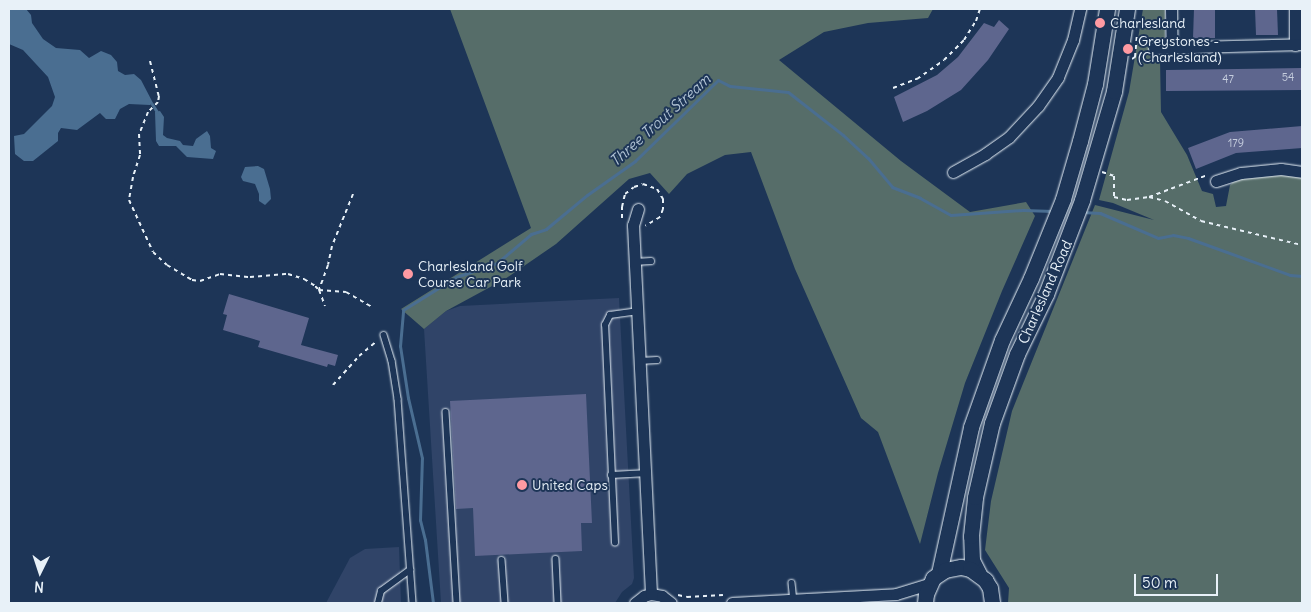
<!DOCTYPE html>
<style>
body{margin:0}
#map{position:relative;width:1311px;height:612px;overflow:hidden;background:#1d3557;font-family:Delius,sans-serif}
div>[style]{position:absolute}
.built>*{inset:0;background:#304468}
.green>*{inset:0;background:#566d69}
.water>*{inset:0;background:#4a6e91}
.stream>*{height:3px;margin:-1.5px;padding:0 1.5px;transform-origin:1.5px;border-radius:1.5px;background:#4a6e91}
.building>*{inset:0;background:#5e668e}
.path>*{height:2px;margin-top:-1px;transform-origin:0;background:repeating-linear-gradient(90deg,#e8f1f8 0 4px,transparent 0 8px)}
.roads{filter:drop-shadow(0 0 1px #e8f1f8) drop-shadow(0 0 1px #e8f1f8)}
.service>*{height:5.5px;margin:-2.75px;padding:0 2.75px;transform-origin:2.75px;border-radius:2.75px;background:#1d3557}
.minor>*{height:11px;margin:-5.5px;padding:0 5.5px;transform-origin:5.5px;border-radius:5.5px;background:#1d3557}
.secondary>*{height:15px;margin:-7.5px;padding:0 7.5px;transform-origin:7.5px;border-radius:7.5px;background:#1d3557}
.dots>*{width:14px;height:14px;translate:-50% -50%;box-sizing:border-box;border:2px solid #1d3557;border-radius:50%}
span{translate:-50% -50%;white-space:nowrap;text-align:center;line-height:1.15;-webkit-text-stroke:4px #1d3557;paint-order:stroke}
.number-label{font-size:11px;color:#c6cede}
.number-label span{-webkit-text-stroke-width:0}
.poi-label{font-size:14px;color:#e8f1f8}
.left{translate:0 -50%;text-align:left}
.street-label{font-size:14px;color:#e8f1f8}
.water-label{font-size:15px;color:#b1c3d4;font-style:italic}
.frame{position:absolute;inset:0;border:10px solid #e8f1f8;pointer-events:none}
.north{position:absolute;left:15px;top:547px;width:50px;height:50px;-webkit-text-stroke:4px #1d3557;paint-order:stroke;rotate:184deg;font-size:14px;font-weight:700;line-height:20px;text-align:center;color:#e8f1f8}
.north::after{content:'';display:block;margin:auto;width:18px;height:22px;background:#e8f1f8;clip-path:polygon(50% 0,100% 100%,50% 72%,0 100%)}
.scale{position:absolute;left:1134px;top:574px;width:84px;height:22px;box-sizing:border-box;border:2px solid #e8f1f8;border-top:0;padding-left:6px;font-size:15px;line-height:18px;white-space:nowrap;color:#e8f1f8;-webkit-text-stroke:4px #1d3557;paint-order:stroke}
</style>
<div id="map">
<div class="built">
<i style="clip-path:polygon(619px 298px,634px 578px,632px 584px,622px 592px,615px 603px,441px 603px,424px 329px,446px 311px,460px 306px)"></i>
<i style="clip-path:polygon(399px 547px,401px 603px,326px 603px,350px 558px,365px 549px)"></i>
</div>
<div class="green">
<i style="clip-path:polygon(450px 9px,933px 9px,928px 18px,868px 23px,824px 32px,779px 60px,901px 161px,970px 212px,1026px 202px,1035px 216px,1002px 291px,965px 383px,938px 473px,920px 544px,878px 432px,861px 418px,795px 269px,751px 152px,725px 155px,687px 174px,669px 194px,650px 173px,629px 179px,556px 244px,505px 279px,446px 311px,424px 329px,401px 309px,531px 228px)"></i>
<i style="clip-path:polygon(1143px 9px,1165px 9px,1165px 38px,1150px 43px,1150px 53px,1157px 54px,1160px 59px,1161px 112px,1187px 155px,1202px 191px,1213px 194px,1216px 207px,1226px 206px,1230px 185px,1236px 179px,1284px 174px,1302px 176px,1302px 603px,1008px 603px,1009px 588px,985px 550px,991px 501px,1012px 411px,1095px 205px,1154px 220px,1113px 203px,1099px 200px,1129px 92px)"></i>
</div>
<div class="water">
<i style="clip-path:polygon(9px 9px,26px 9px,31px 15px,32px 23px,43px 39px,56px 48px,80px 50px,89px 58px,101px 51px,111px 55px,117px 62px,118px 71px,125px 75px,134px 74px,141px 80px,153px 103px,150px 105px,129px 104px,120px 109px,115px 119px,106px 119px,100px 113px,77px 130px,61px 128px,58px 133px,58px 141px,33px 161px,24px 161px,15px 154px,14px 136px,24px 134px,52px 106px,55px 97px,48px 77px,23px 50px,9px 44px)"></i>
<i style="clip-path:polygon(160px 111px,164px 117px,163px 135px,167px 138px,180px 141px,183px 145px,193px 146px,196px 139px,207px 131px,210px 136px,211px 148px,216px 151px,213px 159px,187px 157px,176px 146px,159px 146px,156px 141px,155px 112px)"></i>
<i style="clip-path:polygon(258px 166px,264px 169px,270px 189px,271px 199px,265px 205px,259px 201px,259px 194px,255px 184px,243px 181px,241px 177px,245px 167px)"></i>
</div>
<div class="stream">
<i style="left:152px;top:104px;width:9px;rotate:58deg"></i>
<i style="left:1082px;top:212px;width:18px;rotate:3deg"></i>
<i style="left:1100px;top:213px;width:63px;rotate:23.3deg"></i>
<i style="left:1158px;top:238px;width:15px;rotate:-11deg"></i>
<i style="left:1173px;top:235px;width:15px;rotate:11deg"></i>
<i style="left:1188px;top:238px;width:109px;rotate:19.9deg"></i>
<i style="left:1290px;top:275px;width:12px;rotate:5deg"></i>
<i style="left:433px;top:603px;width:64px;rotate:-97.2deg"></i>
<i style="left:425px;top:540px;width:21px;rotate:-104deg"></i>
<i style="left:420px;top:520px;width:62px;rotate:-88.2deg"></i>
<i style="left:422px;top:458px;width:62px;rotate:-103.1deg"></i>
<i style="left:408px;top:398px;width:53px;rotate:-98.7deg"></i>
<i style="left:400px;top:346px;width:36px;rotate:-85deg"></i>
<i style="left:403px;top:310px;width:62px;rotate:-31.9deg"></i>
<i style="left:456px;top:277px;width:43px;rotate:-18.9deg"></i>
<i style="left:497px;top:263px;width:45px;rotate:-40.5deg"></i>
<i style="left:531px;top:234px;width:16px;rotate:-18deg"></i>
<i style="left:546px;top:229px;width:53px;rotate:-39.7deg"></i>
<i style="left:587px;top:195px;width:59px;rotate:-35.3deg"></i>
<i style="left:635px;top:161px;width:116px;rotate:-44.3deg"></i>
<i style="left:718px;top:80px;width:13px;rotate:27deg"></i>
<i style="left:730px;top:86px;width:58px;rotate:5.9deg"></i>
<i style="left:788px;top:92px;width:70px;rotate:38deg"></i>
<i style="left:843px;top:135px;width:34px;rotate:43deg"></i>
<i style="left:868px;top:158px;width:38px;rotate:50deg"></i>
<i style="left:892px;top:187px;width:30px;rotate:21deg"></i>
<i style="left:920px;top:198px;width:35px;rotate:29deg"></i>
<i style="left:951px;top:215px;width:72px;rotate:-4deg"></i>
<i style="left:1023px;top:210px;width:30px;rotate:2deg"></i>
</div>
<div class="building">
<i style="clip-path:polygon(1194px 9px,1215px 9px,1215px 38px,1193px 38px)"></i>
<i style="clip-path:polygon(1255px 9px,1277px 9px,1278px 35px,1256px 35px)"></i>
<i style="clip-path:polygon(999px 20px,1009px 29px,988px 60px,961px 90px,927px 111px,903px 122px,894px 97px,937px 75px,958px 57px,984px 23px,994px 27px)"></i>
<i style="clip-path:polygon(1302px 68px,1302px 90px,1166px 91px,1166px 70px)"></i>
<i style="clip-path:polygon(1302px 126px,1302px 148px,1236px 153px,1196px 169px,1188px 148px,1230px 132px)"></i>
<i style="clip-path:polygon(229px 294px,309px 318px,301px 345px,338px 355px,335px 366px,328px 364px,327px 367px,258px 347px,260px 341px,223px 330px,227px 315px,223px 314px)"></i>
<i style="clip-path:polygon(586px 394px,592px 523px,581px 523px,582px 551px,475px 556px,473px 508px,456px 509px,450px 401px)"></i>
</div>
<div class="path">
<i style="left:1132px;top:59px;width:4px;rotate:-34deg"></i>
<i style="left:1135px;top:57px;width:22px;rotate:-85deg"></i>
<i style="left:150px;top:61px;width:36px;rotate:76deg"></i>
<i style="left:159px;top:96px;width:6px;rotate:99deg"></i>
<i style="left:158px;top:102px;width:14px;rotate:135deg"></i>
<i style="left:148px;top:112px;width:24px;rotate:112deg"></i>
<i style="left:139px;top:134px;width:21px;rotate:87deg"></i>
<i style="left:140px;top:155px;width:23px;rotate:108deg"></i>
<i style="left:133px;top:177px;width:23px;rotate:100deg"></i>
<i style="left:129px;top:200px;width:57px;rotate:65.2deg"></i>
<i style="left:153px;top:252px;width:19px;rotate:43deg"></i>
<i style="left:167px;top:265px;width:29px;rotate:31deg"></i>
<i style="left:192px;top:280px;width:8px;rotate:7deg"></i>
<i style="left:200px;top:281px;width:21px;rotate:-19deg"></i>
<i style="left:220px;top:274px;width:30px;rotate:6deg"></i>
<i style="left:250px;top:277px;width:38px;rotate:-5deg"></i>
<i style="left:288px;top:274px;width:17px;rotate:17deg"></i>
<i style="left:304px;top:279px;width:13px;rotate:32deg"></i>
<i style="left:315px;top:286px;width:6px;rotate:45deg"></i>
<i style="left:319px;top:290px;width:17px;rotate:69deg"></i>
<i style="left:893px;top:88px;width:26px;rotate:-21deg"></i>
<i style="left:917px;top:79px;width:33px;rotate:-35deg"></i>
<i style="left:944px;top:60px;width:28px;rotate:-45deg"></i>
<i style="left:964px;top:40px;width:22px;rotate:-58deg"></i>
<i style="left:976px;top:21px;width:13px;rotate:-72deg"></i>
<i style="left:1102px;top:172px;width:13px;rotate:18deg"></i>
<i style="left:1114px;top:176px;width:21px;rotate:90deg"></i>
<i style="left:1114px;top:197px;width:13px;rotate:13deg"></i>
<i style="left:1127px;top:200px;width:22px;rotate:-8deg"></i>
<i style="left:1149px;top:197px;width:60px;rotate:-20.6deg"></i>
<i style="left:353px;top:194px;width:56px;rotate:112deg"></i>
<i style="left:332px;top:246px;width:19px;rotate:102deg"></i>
<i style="left:328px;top:265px;width:27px;rotate:110deg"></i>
<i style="left:319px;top:290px;width:27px;rotate:4deg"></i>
<i style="left:346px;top:292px;width:30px;rotate:30deg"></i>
<i style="left:1149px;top:197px;width:16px;rotate:14deg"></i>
<i style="left:1165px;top:201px;width:41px;rotate:29.1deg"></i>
<i style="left:1201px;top:221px;width:104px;rotate:13.4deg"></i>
<i style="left:622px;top:218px;width:11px;rotate:-90deg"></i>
<i style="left:622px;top:207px;width:13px;rotate:-77deg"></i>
<i style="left:625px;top:194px;width:11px;rotate:-38deg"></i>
<i style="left:634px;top:187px;width:9px;rotate:-18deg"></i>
<i style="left:643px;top:184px;width:15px;rotate:20deg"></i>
<i style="left:657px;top:189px;width:12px;rotate:59deg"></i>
<i style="left:663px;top:199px;width:10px;rotate:90deg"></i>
<i style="left:663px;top:209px;width:9px;rotate:111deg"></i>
<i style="left:660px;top:217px;width:17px;rotate:149deg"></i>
<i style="left:333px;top:385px;width:39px;rotate:-48deg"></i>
<i style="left:359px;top:356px;width:23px;rotate:-40deg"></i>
<i style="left:678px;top:595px;width:9px;rotate:13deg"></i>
<i style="left:687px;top:597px;width:36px;rotate:-3deg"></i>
</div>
<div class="roads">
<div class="service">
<i style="left:634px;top:262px;width:17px;rotate:-3deg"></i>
<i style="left:384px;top:335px;width:27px;rotate:73deg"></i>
<i style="left:392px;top:361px;width:38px;rotate:81deg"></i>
<i style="left:398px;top:399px;width:205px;rotate:85.8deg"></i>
<i style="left:639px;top:361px;width:18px;rotate:-3deg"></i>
<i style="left:446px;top:412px;width:191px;rotate:86.7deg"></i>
<i style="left:611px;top:475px;width:33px;rotate:-3deg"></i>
<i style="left:615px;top:543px;width:218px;rotate:-92.6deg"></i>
<i style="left:605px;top:325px;width:11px;rotate:-63deg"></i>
<i style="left:610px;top:315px;width:27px;rotate:-8deg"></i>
<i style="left:556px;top:559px;width:44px;rotate:87.4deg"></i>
<i style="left:502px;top:560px;width:43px;rotate:86deg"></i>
<i style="left:792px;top:583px;width:18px;rotate:84deg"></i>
<i style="left:378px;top:603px;width:12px;rotate:-76deg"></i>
<i style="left:381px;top:591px;width:36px;rotate:-36deg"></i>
</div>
<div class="minor">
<i style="left:1171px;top:9px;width:39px;rotate:89deg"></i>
<i style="left:1295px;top:9px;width:36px;rotate:90deg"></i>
<i style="left:1154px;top:48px;width:148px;rotate:-1.5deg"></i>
<i style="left:953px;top:172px;width:37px;rotate:-29deg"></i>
<i style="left:985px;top:154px;width:29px;rotate:-35deg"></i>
<i style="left:1009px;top:137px;width:42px;rotate:-46.9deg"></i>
<i style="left:1038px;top:106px;width:35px;rotate:-55deg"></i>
<i style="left:1058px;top:77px;width:40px;rotate:-68deg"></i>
<i style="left:1073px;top:40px;width:32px;rotate:-77deg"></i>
<i style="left:1216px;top:181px;width:26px;rotate:-18deg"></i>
<i style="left:1241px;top:173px;width:40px;rotate:-5.7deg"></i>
<i style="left:1281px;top:169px;width:21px;rotate:8deg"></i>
<i style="left:638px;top:209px;width:17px;rotate:107deg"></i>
<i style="left:633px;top:225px;width:369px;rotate:87.2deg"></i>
<i style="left:635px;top:603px;width:11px;rotate:-38deg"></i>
<i style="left:644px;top:596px;width:7px;rotate:-16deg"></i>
<i style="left:651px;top:594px;width:11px;rotate:10deg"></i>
<i style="left:662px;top:596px;width:11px;rotate:38deg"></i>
<i style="left:732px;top:603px;width:164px;rotate:-3.1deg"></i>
<i style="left:896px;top:594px;width:34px;rotate:-17deg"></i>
</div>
<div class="secondary">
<i style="left:939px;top:573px;width:149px;rotate:-77.6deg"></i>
<i style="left:971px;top:427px;width:92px;rotate:-70.4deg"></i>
<i style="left:1002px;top:340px;width:68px;rotate:-64.9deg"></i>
<i style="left:1031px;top:278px;width:85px;rotate:-67.9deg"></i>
<i style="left:1063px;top:199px;width:60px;rotate:-73.7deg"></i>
<i style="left:1080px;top:141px;width:59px;rotate:-75.3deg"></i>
<i style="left:1095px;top:84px;width:76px;rotate:-80.9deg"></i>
<i style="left:979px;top:574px;width:16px;rotate:-117deg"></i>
<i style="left:972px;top:560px;width:24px;rotate:-92deg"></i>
<i style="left:971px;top:536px;width:39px;rotate:-84deg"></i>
<i style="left:975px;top:497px;width:76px;rotate:-77.1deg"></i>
<i style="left:992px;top:423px;width:73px;rotate:-70.1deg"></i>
<i style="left:1017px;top:354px;width:67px;rotate:-64.2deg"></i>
<i style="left:1046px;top:294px;width:101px;rotate:-69deg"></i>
<i style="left:1082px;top:200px;width:114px;rotate:-73.6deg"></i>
<i style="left:1114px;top:91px;width:83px;rotate:-81deg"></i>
<i style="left:925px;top:603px;width:9px;rotate:-84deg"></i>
<i style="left:926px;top:594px;width:17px;rotate:-66deg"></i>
<i style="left:933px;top:578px;width:14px;rotate:-34deg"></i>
<i style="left:945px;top:570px;width:16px;rotate:-11deg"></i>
<i style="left:961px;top:567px;width:9px;rotate:13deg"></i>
<i style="left:970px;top:569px;width:19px;rotate:36deg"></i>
<i style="left:985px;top:580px;width:9px;rotate:58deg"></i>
<i style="left:990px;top:588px;width:15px;rotate:82deg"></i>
</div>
</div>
<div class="dots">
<i style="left:1100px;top:23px;background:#ff9aa2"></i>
<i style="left:1128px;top:49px;background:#ff9aa2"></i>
<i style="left:408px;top:274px;background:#ff9aa2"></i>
<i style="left:522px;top:485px;background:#ff9aa2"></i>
</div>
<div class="number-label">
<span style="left:1288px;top:77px">54</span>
<span style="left:1228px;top:79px">47</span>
<span style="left:1236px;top:143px">179</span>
</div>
<div class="poi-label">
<span class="left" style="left:1110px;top:23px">Charlesland</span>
<span class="left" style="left:1138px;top:49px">Greystones -<br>(Charlesland)</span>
<span class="left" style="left:418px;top:274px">Charlesland Golf<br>Course Car Park</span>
<span class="left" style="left:532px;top:485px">United Caps</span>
</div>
<div class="street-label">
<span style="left:1045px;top:292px;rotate:-66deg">Charlesland Road</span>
</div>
<div class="water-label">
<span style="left:660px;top:120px;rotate:-42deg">Three Trout Stream</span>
</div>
<div class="frame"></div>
<div class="north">N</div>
<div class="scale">50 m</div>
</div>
